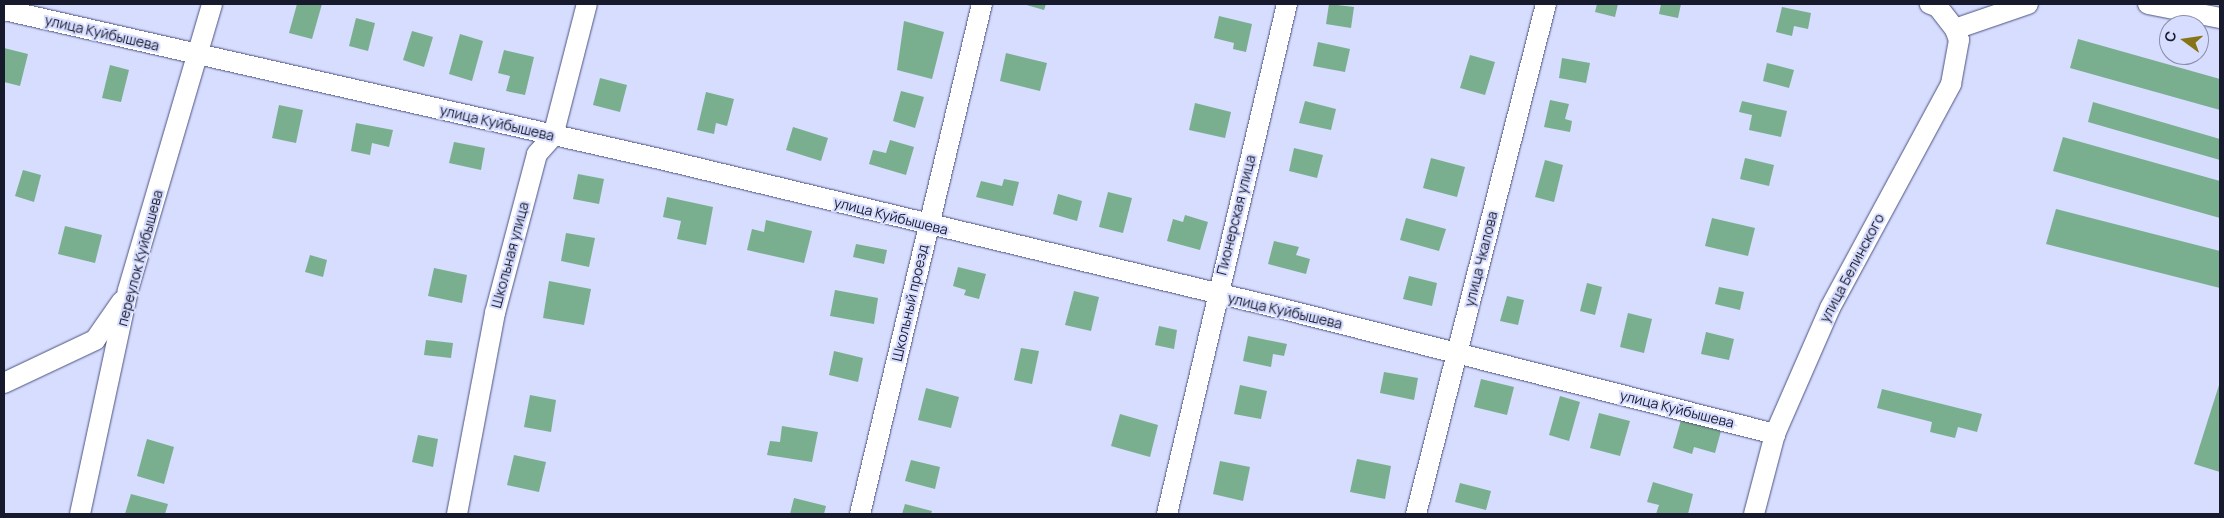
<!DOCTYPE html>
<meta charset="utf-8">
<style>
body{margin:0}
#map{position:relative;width:2224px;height:518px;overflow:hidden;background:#d7ddfe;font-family:Manrope,sans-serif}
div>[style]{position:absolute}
.building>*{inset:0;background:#79af8e}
.roads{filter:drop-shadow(0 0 1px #4c5380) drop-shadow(0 0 1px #4c5380)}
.minor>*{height:20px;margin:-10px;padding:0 10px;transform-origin:10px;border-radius:10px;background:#fff}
span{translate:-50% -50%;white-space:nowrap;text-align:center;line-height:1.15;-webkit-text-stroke:4px #d7ddfe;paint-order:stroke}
.street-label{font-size:14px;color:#17192c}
.frame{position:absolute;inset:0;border:5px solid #17192c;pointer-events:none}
.north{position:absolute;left:2159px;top:15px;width:50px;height:50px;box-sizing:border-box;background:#d7ddfe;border:1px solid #8a8faa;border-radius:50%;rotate:284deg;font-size:14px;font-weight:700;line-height:20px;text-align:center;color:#17192c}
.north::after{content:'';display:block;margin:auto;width:18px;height:22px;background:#877417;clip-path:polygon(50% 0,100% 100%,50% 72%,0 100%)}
</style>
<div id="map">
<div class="building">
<i style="clip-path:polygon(297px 4px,322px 4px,312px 39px,289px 33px)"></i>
<i style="clip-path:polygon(1023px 4px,1046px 4px,1044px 10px)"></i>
<i style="clip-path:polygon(1329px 4px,1354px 7px,1351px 28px,1326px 24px)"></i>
<i style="clip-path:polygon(1597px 4px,1618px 4px,1615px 17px,1595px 12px)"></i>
<i style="clip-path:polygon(1661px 4px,1681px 4px,1678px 18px,1659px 14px)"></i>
<i style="clip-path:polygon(1782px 7px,1811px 13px,1808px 29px,1794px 26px,1792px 36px,1776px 32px)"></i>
<i style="clip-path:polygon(1219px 16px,1252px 24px,1246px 52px,1233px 49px,1234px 43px,1214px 38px)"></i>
<i style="clip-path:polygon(356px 18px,375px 23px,368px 51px,349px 46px)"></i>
<i style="clip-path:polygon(904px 21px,944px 32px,932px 79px,897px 70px)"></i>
<i style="clip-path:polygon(412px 31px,433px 37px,424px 67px,403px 60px)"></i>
<i style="clip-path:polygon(460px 34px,483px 41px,472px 81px,449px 74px)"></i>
<i style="clip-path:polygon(2078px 39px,2220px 79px,2220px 110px,2070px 68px)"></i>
<i style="clip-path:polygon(1318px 42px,1350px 49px,1345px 72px,1313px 66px)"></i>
<i style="clip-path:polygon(4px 48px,28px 54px,20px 86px,4px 82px)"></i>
<i style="clip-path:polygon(504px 50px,534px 57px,525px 95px,506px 91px,510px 76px,498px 73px)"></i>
<i style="clip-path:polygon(1006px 53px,1047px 63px,1040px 91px,1000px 81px)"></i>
<i style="clip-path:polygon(1470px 55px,1495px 62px,1485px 95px,1460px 88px)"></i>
<i style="clip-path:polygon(1562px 58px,1590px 63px,1586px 83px,1559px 78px)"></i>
<i style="clip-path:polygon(1767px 63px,1794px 70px,1789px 88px,1763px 81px)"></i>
<i style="clip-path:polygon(110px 65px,129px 70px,121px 102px,102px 98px)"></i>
<i style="clip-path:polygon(600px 78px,627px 85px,620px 112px,593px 105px)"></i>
<i style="clip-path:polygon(901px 91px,924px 97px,915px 128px,893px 121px)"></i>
<i style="clip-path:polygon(706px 92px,734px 99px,727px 126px,716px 123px,714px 134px,697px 130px)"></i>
<i style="clip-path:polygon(1550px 100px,1569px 104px,1565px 119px,1572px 121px,1570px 132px,1544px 127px)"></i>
<i style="clip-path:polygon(1305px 101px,1336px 109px,1331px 130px,1299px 123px)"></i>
<i style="clip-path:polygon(1742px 101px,1787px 111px,1781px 137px,1749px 130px,1752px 115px,1739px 112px)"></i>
<i style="clip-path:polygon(2093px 102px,2220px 139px,2220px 160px,2088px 122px)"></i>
<i style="clip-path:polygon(1195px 103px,1231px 112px,1225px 138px,1189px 130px)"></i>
<i style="clip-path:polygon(279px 105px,303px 110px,296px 143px,272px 138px)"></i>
<i style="clip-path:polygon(356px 123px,393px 130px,389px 147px,372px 143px,370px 155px,351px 151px)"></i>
<i style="clip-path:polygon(793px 127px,828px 138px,821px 161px,786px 150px)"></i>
<i style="clip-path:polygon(2063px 137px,2220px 181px,2220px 218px,2053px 171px)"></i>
<i style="clip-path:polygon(890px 140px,914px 147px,906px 175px,869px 164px,873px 150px,886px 153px)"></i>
<i style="clip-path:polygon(454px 142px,485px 148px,481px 170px,449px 163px)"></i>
<i style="clip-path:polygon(1294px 148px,1323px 155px,1317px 178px,1289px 171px)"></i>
<i style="clip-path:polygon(1431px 158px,1465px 167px,1457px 197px,1423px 188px)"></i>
<i style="clip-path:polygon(1745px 158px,1774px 165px,1769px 186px,1740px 179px)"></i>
<i style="clip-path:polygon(1545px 160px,1563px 165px,1554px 202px,1535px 197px)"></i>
<i style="clip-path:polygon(23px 170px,41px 175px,34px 202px,15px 196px)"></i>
<i style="clip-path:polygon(578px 174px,604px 179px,599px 204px,573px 199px)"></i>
<i style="clip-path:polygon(1004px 179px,1019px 182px,1013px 206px,976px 197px,981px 181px,1002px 186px)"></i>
<i style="clip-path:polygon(1108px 192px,1132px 198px,1123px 233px,1099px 227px)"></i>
<i style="clip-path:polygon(1058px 194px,1082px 201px,1077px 221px,1053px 214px)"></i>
<i style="clip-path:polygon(667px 197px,713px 207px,706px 245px,677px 239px,681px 221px,663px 217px)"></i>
<i style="clip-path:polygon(2056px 209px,2220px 251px,2220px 288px,2046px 244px)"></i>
<i style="clip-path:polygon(1185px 215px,1208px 222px,1200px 250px,1167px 241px,1173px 219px,1183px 222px)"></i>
<i style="clip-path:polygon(1406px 218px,1446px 229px,1439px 251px,1400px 240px)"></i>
<i style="clip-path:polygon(1712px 218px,1755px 228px,1748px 256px,1705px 246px)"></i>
<i style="clip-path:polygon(766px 220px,812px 231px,804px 263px,747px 250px,752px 229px,764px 232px)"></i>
<i style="clip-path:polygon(65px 226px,102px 235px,95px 263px,58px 254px)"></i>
<i style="clip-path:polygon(566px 233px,595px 238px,589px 267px,561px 261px)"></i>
<i style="clip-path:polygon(1274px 241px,1299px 247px,1296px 255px,1310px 259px,1306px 274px,1268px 264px)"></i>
<i style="clip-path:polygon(856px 244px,887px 250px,884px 264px,853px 257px)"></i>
<i style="clip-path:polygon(310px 255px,327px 260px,323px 277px,305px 272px)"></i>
<i style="clip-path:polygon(958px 267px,986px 274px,979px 299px,964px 295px,966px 290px,953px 286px)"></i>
<i style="clip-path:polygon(434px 268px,467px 275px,462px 303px,428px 296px)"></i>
<i style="clip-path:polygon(1409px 276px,1437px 283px,1432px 306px,1403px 299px)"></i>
<i style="clip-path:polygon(549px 281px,591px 289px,584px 325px,543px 318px)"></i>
<i style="clip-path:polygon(1587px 283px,1602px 287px,1595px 315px,1580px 311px)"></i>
<i style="clip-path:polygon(1719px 287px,1744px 292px,1740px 310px,1715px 304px)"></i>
<i style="clip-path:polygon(835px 290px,878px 298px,874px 324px,830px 316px)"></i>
<i style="clip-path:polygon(1074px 291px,1099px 297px,1091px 331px,1065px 325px)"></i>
<i style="clip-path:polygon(1507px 296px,1524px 300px,1518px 325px,1500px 321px)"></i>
<i style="clip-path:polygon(1628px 313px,1652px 319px,1644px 353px,1620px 347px)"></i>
<i style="clip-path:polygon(1159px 326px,1177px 330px,1174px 349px,1155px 345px)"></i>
<i style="clip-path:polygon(1706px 332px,1734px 339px,1729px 360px,1701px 354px)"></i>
<i style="clip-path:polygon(1248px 336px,1287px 344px,1284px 356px,1273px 354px,1271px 367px,1243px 361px)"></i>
<i style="clip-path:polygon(426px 340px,453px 343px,451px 358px,424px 355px)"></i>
<i style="clip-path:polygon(1021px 348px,1039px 351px,1032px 384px,1014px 380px)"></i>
<i style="clip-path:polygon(834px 351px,863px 358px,858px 382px,829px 375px)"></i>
<i style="clip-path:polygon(1384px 372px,1418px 378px,1414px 400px,1380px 393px)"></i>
<i style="clip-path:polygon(1481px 379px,1514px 387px,1507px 415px,1474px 407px)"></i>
<i style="clip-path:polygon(2220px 382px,2220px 472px,2194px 464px)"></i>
<i style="clip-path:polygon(1240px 385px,1267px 391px,1261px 419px,1234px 414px)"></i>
<i style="clip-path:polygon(926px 388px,959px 397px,951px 428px,918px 420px)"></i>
<i style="clip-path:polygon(1882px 389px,1982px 414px,1977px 432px,1958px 427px,1955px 438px,1930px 432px,1932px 422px,1877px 408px)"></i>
<i style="clip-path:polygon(530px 395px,556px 400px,551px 432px,524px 427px)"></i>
<i style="clip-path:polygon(1560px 396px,1580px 402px,1569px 441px,1549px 435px)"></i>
<i style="clip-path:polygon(1599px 413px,1630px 421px,1620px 456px,1590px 448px)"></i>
<i style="clip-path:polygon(1120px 414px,1158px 425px,1150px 457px,1111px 446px)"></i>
<i style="clip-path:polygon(1681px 420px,1721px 431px,1715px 453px,1694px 447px,1692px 454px,1673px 448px)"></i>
<i style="clip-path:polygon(782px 426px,818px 432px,812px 462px,767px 455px,770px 441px,780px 442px)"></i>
<i style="clip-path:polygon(418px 435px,438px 439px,433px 467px,412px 462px)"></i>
<i style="clip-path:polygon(147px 439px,174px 447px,164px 484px,137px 476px)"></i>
<i style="clip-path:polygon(514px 455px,546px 462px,539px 492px,507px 485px)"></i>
<i style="clip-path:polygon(1357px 459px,1391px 466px,1385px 499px,1350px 492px)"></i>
<i style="clip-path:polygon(911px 460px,940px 467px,935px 489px,905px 481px)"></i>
<i style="clip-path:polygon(1220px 461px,1250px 467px,1243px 501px,1213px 494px)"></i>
<i style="clip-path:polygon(1653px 482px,1693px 494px,1688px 514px,1656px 514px,1659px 505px,1647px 502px)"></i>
<i style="clip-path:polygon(1460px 483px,1491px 491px,1486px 510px,1455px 502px)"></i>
<i style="clip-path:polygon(131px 494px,168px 504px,165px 514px,125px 514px)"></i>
<i style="clip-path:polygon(794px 498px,826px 506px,824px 514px,790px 514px)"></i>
<i style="clip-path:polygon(905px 504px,932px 511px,931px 514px,902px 514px)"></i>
</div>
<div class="roads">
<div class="minor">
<i style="left:2148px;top:4px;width:73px;rotate:11deg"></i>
<i style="left:4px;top:10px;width:673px;rotate:12.8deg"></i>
<i style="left:660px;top:159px;width:641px;rotate:13.54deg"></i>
<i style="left:1283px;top:309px;width:508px;rotate:14.26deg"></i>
<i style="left:1955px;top:29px;width:77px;rotate:-18.9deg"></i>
<i style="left:4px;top:383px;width:101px;rotate:-25.3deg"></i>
<i style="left:95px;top:340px;width:47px;rotate:-55.3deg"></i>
<i style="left:80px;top:514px;width:229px;rotate:-77.9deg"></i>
<i style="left:128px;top:290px;width:298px;rotate:-73.6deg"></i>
<i style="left:457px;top:514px;width:205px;rotate:-79.3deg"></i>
<i style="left:495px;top:313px;width:164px;rotate:-75.2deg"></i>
<i style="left:537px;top:154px;width:24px;rotate:-48deg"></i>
<i style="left:553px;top:136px;width:136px;rotate:-75.6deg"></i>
<i style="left:860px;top:514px;width:524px;rotate:-76.55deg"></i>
<i style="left:1167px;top:514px;width:524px;rotate:-76.76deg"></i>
<i style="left:1416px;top:514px;width:526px;rotate:-75.7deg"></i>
<i style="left:1754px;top:514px;width:83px;rotate:-75.3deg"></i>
<i style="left:1775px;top:434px;width:137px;rotate:-66.4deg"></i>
<i style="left:1830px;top:308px;width:255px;rotate:-61.6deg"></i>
<i style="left:1951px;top:84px;width:45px;rotate:-79.7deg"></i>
<i style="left:1959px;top:40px;width:12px;rotate:-110deg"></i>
<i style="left:1955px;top:29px;width:28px;rotate:-128deg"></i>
<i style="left:1938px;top:7px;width:9px;rotate:-159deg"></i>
</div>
</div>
<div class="street-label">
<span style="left:102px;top:33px;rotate:13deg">улица Куйбышева</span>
<span style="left:497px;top:123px;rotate:13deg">улица Куйбышева</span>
<span style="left:1236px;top:215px;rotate:-76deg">Пионерская улица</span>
<span style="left:891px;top:216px;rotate:14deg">улица Куйбышева</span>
<span style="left:510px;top:255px;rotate:-75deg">Школьная улица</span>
<span style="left:140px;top:258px;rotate:-75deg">переулок Куйбышева</span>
<span style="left:1481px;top:259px;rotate:-76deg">улица Чкалова</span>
<span style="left:1852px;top:268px;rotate:-62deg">улица Белинского</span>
<span style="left:910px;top:303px;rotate:-77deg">Школьный проезд</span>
<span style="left:1285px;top:311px;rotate:13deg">улица Куйбышева</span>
<span style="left:1677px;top:409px;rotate:14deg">улица Куйбышева</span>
</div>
<div class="frame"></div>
<div class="north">С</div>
</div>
